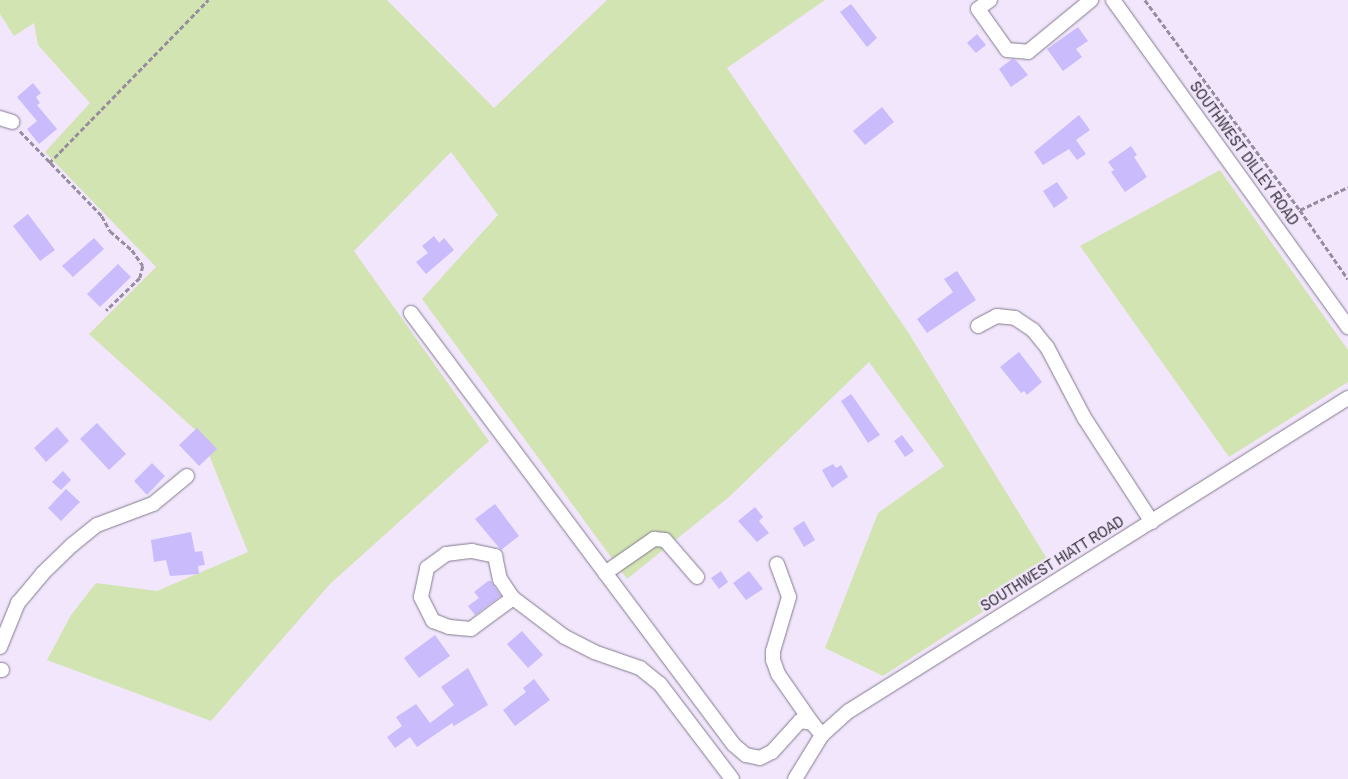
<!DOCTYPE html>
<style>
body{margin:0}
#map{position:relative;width:1348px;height:779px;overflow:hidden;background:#f1e6fc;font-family:"Archivo Narrow",sans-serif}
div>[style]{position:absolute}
.green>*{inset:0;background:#d3e4b3}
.building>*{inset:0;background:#cabbfd}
.path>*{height:2.5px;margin-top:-1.25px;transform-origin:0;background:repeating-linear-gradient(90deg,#968e9e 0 5px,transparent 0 7.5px)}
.roads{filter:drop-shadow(0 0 1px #837a8d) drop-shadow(0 0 1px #837a8d)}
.minor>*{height:14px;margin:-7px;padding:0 7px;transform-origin:7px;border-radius:7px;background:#fff}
span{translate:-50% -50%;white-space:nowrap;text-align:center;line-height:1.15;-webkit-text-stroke:4.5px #f1e6fc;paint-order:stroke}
.street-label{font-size:16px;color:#3c3740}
</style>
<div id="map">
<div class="green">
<i style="clip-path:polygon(0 0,387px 0,494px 108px,607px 0,825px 0,727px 68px,908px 332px,1052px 567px,883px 676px,825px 648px,878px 513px,944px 466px,869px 362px,729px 497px,627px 579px,422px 299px,498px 215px,451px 152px,354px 251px,489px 441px,330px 584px,211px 721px,47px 660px,71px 615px,96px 583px,157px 591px,248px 552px,201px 435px,89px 334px,156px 267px,45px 152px,90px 103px,38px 45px,34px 23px,14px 36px,0 14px)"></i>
<i style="clip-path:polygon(1220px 170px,1348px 350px,1348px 382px,1229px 457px,1080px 246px)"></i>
</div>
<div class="building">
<i style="clip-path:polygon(851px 4px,877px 38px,867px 47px,840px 12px)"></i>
<i style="clip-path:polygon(1078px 27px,1088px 41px,1076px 49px,1082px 57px,1063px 71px,1047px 49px)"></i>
<i style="clip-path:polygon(977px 34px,986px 45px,976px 53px,967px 43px)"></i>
<i style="clip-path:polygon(1012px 59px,1016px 60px,1028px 75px,1011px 87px,999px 69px)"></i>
<i style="clip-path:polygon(33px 83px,41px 93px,36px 97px,40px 103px,37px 105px,57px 129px,39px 144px,27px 129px,37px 121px,17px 97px)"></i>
<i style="clip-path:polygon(882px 107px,894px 122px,865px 145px,853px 131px)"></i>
<i style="clip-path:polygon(1079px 115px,1090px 130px,1076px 140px,1086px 154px,1077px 160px,1069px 149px,1043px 165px,1034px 152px)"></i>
<i style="clip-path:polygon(1131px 146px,1137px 155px,1134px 157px,1147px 177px,1125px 192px,1111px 172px,1114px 170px,1108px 162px)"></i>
<i style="clip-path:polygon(1057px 182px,1068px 198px,1054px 208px,1043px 191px)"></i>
<i style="clip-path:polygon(28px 214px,55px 250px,40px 261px,13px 226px)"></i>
<i style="clip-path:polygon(434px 236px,439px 243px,444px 238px,454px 250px,426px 274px,416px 262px,428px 253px,422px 246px)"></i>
<i style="clip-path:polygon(94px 238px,104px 249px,73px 277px,62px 266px)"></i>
<i style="clip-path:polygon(118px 264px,131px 277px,100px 307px,87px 294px)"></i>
<i style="clip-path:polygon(957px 271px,976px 300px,927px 333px,917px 319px,953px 292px,944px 279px)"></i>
<i style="clip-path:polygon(1019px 352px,1042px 382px,1027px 395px,1024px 391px,1021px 393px,1000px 367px)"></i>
<i style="clip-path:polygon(851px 394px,880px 435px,868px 443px,841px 401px)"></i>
<i style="clip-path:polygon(97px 423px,126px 454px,109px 470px,80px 439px)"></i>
<i style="clip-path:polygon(57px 427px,69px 441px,46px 462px,34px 448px)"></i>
<i style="clip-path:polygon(197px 428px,217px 449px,199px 466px,179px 445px)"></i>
<i style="clip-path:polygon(902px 435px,914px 451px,905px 457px,894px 441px)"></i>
<i style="clip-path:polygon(152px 463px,165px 476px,147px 495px,134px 481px)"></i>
<i style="clip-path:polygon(833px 464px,836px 468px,841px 465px,848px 477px,832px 488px,822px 470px)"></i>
<i style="clip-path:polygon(63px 471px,71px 480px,61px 490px,52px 482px)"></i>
<i style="clip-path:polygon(66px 489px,80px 502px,61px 521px,48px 508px)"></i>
<i style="clip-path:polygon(495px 504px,519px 536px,501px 550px,475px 519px)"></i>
<i style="clip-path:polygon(755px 507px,763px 517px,759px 521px,769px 533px,757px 542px,738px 521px)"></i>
<i style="clip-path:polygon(804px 521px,815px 540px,804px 547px,793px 528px)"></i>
<i style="clip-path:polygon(191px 532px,195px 552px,202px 551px,205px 565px,198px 566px,199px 574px,170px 576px,166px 560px,154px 562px,151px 540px)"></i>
<i style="clip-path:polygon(721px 571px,728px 582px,719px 589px,711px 578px)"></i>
<i style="clip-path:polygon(749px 571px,763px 589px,746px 600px,733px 583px)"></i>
<i style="clip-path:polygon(488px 581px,491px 581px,501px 596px,475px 615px,468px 606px,479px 598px,474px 592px)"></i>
<i style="clip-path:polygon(522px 631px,543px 655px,528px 668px,507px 644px)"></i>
<i style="clip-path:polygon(435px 635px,450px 656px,419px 678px,404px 658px)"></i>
<i style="clip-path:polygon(468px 668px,488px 705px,454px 726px,452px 723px,417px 747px,410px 737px,395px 748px,387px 737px,402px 726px,396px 717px,416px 704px,430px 723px,454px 705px,441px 687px)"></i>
<i style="clip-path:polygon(534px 679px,550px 700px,515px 726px,503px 710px,526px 692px,523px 688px)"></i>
</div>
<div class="path">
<i style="left:1145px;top:0;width:261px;rotate:53.6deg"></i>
<i style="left:1300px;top:210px;width:53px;rotate:-25.6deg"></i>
<i style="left:20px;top:131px;width:118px;rotate:46deg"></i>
<i style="left:102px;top:216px;width:17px;rotate:62deg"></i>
<i style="left:110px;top:231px;width:29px;rotate:41deg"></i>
<i style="left:132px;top:250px;width:19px;rotate:55deg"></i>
<i style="left:143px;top:266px;width:12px;rotate:104deg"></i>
<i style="left:140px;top:278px;width:47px;rotate:135.9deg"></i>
<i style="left:49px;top:163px;width:228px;rotate:-45.7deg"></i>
<i style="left:1300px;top:210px;width:84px;rotate:55.2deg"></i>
</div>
<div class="roads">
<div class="minor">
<i style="left:990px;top:0;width:15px;rotate:143deg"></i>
<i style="left:978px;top:9px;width:50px;rotate:54.7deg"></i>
<i style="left:1007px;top:50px;width:21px;rotate:5deg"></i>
<i style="left:1028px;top:52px;width:82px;rotate:-39.5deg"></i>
<i style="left:1113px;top:0;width:403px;rotate:54.3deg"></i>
<i style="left:0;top:118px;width:13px;rotate:18deg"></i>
<i style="left:411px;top:313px;width:539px;rotate:53.22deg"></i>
<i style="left:734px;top:745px;width:16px;rotate:40deg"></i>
<i style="left:746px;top:755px;width:14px;rotate:12deg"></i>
<i style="left:760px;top:758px;width:13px;rotate:-27deg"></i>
<i style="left:772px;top:752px;width:42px;rotate:-47.9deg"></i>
<i style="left:800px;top:721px;width:12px;rotate:9deg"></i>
<i style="left:812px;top:723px;width:16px;rotate:50deg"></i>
<i style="left:978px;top:326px;width:21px;rotate:-28deg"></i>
<i style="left:997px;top:316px;width:18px;rotate:6deg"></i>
<i style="left:1015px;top:318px;width:22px;rotate:34deg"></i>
<i style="left:1033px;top:330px;width:22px;rotate:51deg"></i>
<i style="left:1047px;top:347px;width:81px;rotate:62.2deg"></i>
<i style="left:1085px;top:419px;width:123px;rotate:57deg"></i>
<i style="left:777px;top:564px;width:35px;rotate:70deg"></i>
<i style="left:789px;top:597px;width:56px;rotate:106.5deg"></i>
<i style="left:773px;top:651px;width:9px;rotate:90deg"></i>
<i style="left:773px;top:660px;width:15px;rotate:70deg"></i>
<i style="left:778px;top:674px;width:60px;rotate:55.2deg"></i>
<i style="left:605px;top:573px;width:60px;rotate:-34.8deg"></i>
<i style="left:654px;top:539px;width:11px;rotate:5deg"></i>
<i style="left:665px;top:540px;width:49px;rotate:49.1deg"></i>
<i style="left:513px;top:598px;width:52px;rotate:143.6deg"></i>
<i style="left:471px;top:629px;width:22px;rotate:-175deg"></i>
<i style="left:449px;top:627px;width:17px;rotate:-159deg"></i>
<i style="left:433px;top:621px;width:27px;rotate:-117deg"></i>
<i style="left:421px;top:597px;width:30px;rotate:-78deg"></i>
<i style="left:427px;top:568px;width:24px;rotate:-36deg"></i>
<i style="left:446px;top:554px;width:26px;rotate:-7deg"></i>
<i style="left:472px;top:551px;width:24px;rotate:12deg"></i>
<i style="left:495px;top:556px;width:24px;rotate:78deg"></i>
<i style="left:500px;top:579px;width:23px;rotate:56deg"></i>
<i style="left:513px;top:598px;width:65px;rotate:36.9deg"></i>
<i style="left:565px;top:637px;width:33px;rotate:27deg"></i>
<i style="left:594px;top:652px;width:49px;rotate:19.2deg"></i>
<i style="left:640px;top:668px;width:26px;rotate:39deg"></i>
<i style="left:660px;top:684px;width:119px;rotate:52.8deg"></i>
<i style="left:0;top:647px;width:48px;rotate:-67.8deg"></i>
<i style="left:18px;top:603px;width:38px;rotate:-50deg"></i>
<i style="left:42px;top:574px;width:42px;rotate:-44deg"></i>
<i style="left:72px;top:545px;width:32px;rotate:-39deg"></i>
<i style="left:97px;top:525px;width:60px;rotate:-20.6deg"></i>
<i style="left:153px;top:504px;width:44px;rotate:-39.5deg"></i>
<i style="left:0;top:670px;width:2px"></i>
<i style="left:795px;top:779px;width:52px;rotate:-58.5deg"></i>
<i style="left:822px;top:735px;width:36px;rotate:-42deg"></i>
<i style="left:849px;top:711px;width:589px;rotate:-32.1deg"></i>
</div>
</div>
<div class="street-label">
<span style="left:1245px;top:153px;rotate:54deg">SOUTHWEST DILLEY ROAD</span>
<span style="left:1052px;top:563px;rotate:-32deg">SOUTHWEST HIATT ROAD</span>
</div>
</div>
